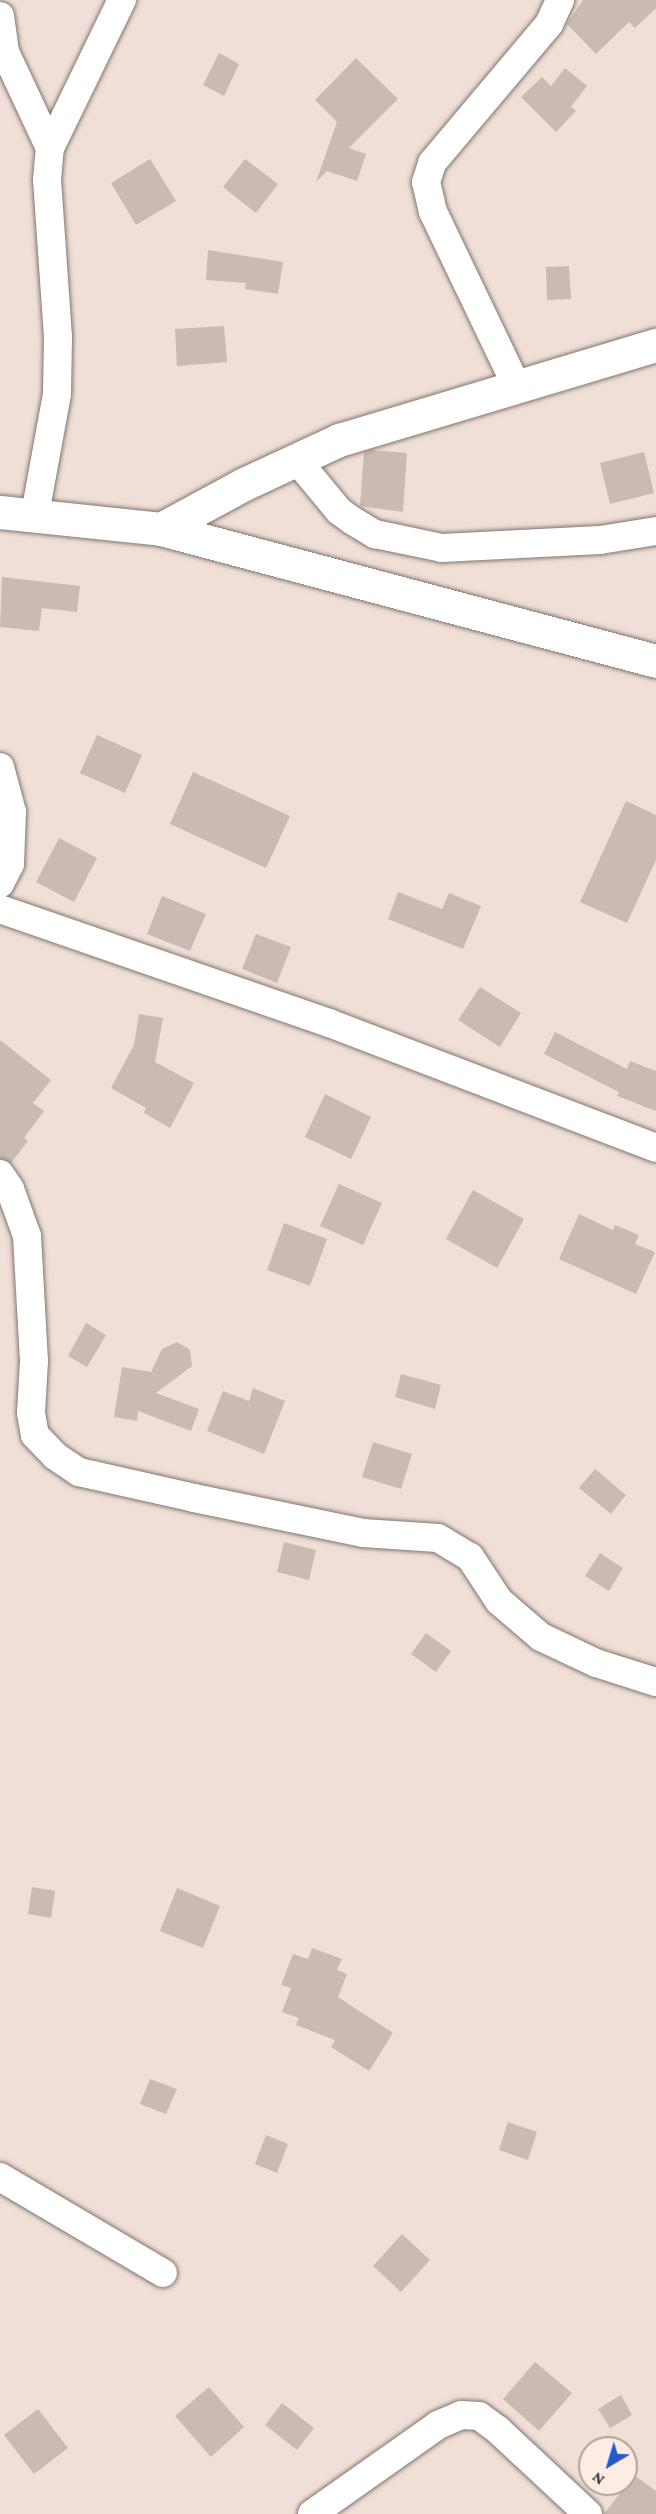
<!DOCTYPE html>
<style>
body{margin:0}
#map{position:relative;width:656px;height:2514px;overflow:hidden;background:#efdfd6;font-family:"Crimson Pro",serif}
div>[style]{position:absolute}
.building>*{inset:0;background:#cabbb2}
.roads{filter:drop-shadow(0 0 2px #83756e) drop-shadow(0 0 2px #83756e)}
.minor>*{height:28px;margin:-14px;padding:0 14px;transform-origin:14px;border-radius:14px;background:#fff}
.tertiary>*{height:33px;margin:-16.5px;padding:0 16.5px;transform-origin:16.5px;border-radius:16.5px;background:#fff}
span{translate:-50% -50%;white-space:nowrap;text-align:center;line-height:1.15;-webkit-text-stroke:4.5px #fcece4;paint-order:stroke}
.north{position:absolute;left:578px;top:2436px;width:60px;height:60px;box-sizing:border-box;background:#fcece4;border:2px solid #aea29c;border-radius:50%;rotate:218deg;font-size:16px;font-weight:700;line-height:24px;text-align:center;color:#38322f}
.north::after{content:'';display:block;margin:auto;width:21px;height:27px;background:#225bc8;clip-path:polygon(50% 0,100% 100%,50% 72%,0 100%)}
</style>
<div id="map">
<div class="building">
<i style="clip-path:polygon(583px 0,656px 0,656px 8px,635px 28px,629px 22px,596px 54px,567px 24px)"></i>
<i style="clip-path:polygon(219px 53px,239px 64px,224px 96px,203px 85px)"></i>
<i style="clip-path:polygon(356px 58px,398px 99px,349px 148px,366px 154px,357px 181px,327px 171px,316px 182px,337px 122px,315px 100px)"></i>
<i style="clip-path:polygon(565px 68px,587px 86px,571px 107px,576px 111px,556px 132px,521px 97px,542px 77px,551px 86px)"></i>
<i style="clip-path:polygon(150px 159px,176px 201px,136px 225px,111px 183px)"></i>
<i style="clip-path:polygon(245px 159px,278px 184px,256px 213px,223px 187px)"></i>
<i style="clip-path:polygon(208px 250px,283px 262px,278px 294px,245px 289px,246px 283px,206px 280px)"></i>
<i style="clip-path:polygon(569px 266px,571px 299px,547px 300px,546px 267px)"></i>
<i style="clip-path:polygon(224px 326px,227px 362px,177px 366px,175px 329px)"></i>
<i style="clip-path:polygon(370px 450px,407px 453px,403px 512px,360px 506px,364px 452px)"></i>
<i style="clip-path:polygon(644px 452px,654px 493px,610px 504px,600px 463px)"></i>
<i style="clip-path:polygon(2px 577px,80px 586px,77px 612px,42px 608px,39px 631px,0 627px)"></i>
<i style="clip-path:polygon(97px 735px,142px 755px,125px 793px,80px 773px)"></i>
<i style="clip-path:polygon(193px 772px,290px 816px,266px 868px,170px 824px)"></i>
<i style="clip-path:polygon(626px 801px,656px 815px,656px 860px,627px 923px,580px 902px)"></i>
<i style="clip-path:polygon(59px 838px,97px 858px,74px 902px,36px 882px)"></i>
<i style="clip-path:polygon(398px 892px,442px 909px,449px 893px,481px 906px,463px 949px,388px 919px)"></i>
<i style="clip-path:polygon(162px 896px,206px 914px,190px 951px,147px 934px)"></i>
<i style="clip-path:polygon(256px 934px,291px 947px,277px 983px,242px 969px)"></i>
<i style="clip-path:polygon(480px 987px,521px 1013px,500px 1047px,458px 1020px)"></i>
<i style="clip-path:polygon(139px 1014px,163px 1018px,155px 1062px,194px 1083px,170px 1128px,144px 1113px,146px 1108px,111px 1088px,134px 1045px)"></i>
<i style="clip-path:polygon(555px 1032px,627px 1069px,630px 1061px,656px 1071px,656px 1111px,617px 1096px,619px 1092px,544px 1054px)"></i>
<i style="clip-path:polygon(0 1040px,51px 1080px,33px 1103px,44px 1111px,24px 1138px,28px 1141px,11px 1163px,0 1158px)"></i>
<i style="clip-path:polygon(325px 1094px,371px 1117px,351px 1159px,305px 1137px)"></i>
<i style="clip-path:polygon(339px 1184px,382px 1203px,363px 1245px,320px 1226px)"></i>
<i style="clip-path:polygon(473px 1190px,524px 1219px,497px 1268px,446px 1239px)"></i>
<i style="clip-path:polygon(579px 1214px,613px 1230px,615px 1225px,639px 1235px,635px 1244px,655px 1252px,636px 1294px,559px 1259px)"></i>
<i style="clip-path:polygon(284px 1223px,327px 1239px,310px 1286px,267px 1270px)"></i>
<i style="clip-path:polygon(86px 1323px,106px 1335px,87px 1367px,68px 1356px)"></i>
<i style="clip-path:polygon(177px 1342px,190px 1350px,192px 1366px,156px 1393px,199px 1409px,191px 1431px,138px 1411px,137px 1421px,114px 1417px,122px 1367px,151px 1372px,162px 1349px)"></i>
<i style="clip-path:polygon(401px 1374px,441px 1385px,435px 1409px,395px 1397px)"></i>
<i style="clip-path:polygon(253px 1388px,285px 1401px,264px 1454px,207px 1431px,223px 1391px,249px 1401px)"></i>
<i style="clip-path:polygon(373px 1442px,412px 1454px,401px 1489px,362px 1477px)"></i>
<i style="clip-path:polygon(595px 1469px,626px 1495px,611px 1514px,579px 1488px)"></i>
<i style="clip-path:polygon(284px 1542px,316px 1550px,309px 1580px,277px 1572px)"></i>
<i style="clip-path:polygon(600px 1553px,623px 1568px,609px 1591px,585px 1576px)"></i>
<i style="clip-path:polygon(426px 1633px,451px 1651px,436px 1672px,411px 1654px)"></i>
<i style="clip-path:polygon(32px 1887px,55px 1891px,51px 1918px,28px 1914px)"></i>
<i style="clip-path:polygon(177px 1888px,220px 1906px,203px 1948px,160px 1931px)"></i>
<i style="clip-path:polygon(312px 1948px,342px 1959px,337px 1970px,347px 1974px,338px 1997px,393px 2033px,369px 2071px,331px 2047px,335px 2040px,296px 2025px,299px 2018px,282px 2012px,291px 1988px,281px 1985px,293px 1954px,308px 1959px)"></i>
<i style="clip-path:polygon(150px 2079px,177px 2089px,166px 2114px,140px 2104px)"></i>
<i style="clip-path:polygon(508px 2122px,537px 2132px,528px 2160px,499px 2150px)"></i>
<i style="clip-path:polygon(266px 2135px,288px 2144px,277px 2173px,255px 2164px)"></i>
<i style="clip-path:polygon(402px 2234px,430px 2260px,401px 2292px,373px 2266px)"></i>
<i style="clip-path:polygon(535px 2362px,572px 2393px,539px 2431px,503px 2399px)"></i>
<i style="clip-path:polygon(209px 2387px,244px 2427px,211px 2457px,175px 2416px)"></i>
<i style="clip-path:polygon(621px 2395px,632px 2415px,610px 2428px,598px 2409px)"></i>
<i style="clip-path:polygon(282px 2403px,314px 2428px,297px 2450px,265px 2425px)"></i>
<i style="clip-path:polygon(38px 2409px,68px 2448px,34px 2474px,4px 2435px)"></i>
<i style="clip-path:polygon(634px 2475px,656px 2491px,656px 2514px,604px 2514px)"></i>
</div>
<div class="roads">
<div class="minor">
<i style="left:0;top:16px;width:36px;rotate:82deg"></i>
<i style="left:5px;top:52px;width:106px;rotate:64.9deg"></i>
<i style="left:516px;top:385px;width:192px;rotate:-115.6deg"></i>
<i style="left:433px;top:212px;width:31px;rotate:-103deg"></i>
<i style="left:426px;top:182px;width:20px;rotate:-72deg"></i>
<i style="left:432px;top:163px;width:182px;rotate:-49.9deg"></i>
<i style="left:549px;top:24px;width:26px;rotate:-65deg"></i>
<i style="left:296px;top:459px;width:67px;rotate:50.4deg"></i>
<i style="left:339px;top:511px;width:17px;rotate:36deg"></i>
<i style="left:353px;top:521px;width:26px;rotate:31deg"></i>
<i style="left:375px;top:534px;width:68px;rotate:11.8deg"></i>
<i style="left:442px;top:548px;width:158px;rotate:-2.9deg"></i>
<i style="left:600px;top:540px;width:57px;rotate:-9.1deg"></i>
<i style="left:35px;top:514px;width:122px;rotate:-79.6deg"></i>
<i style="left:57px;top:394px;width:57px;rotate:-89deg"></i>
<i style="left:58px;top:337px;width:157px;rotate:-94deg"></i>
<i style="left:47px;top:180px;width:32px;rotate:-85deg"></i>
<i style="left:50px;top:148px;width:165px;rotate:-64.1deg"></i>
<i style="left:0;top:767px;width:47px;rotate:75.1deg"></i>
<i style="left:12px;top:812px;width:52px;rotate:92.2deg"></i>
<i style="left:10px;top:864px;width:22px;rotate:117deg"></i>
<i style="left:0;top:909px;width:348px;rotate:19.1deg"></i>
<i style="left:329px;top:1023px;width:350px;rotate:20.9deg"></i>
<i style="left:0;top:1174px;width:18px;rotate:56deg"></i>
<i style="left:10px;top:1189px;width:50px;rotate:70.1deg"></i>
<i style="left:27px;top:1236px;width:125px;rotate:86.8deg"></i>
<i style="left:34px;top:1361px;width:52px;rotate:93.3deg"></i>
<i style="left:31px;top:1413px;width:22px;rotate:80deg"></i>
<i style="left:35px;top:1435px;width:29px;rotate:46deg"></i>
<i style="left:55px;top:1456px;width:29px;rotate:34deg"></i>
<i style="left:79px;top:1472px;width:118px;rotate:12.7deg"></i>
<i style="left:194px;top:1498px;width:173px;rotate:11.7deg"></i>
<i style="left:363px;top:1533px;width:75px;rotate:3.8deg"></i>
<i style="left:438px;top:1538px;width:37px;rotate:31deg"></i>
<i style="left:470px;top:1557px;width:53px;rotate:56.6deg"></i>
<i style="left:499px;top:1601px;width:55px;rotate:40.6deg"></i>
<i style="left:541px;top:1637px;width:61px;rotate:25.3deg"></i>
<i style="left:596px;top:1663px;width:63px;rotate:17.6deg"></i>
<i style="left:0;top:2177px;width:189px;rotate:30.5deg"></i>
<i style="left:312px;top:2514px;width:154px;rotate:-35.2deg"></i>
<i style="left:438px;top:2425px;width:25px;rotate:-23deg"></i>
<i style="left:461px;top:2415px;width:18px;rotate:3deg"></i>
<i style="left:479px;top:2416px;width:24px;rotate:36deg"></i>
<i style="left:498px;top:2430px;width:123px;rotate:43deg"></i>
</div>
<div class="tertiary">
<i style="left:0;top:512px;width:162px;rotate:6deg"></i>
<i style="left:161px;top:529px;width:94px;rotate:-28.5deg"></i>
<i style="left:244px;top:484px;width:105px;rotate:-24.9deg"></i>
<i style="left:339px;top:440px;width:331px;rotate:-16.7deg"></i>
<i style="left:161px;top:529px;width:512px;rotate:14.93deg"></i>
</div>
</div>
<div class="north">N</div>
</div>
